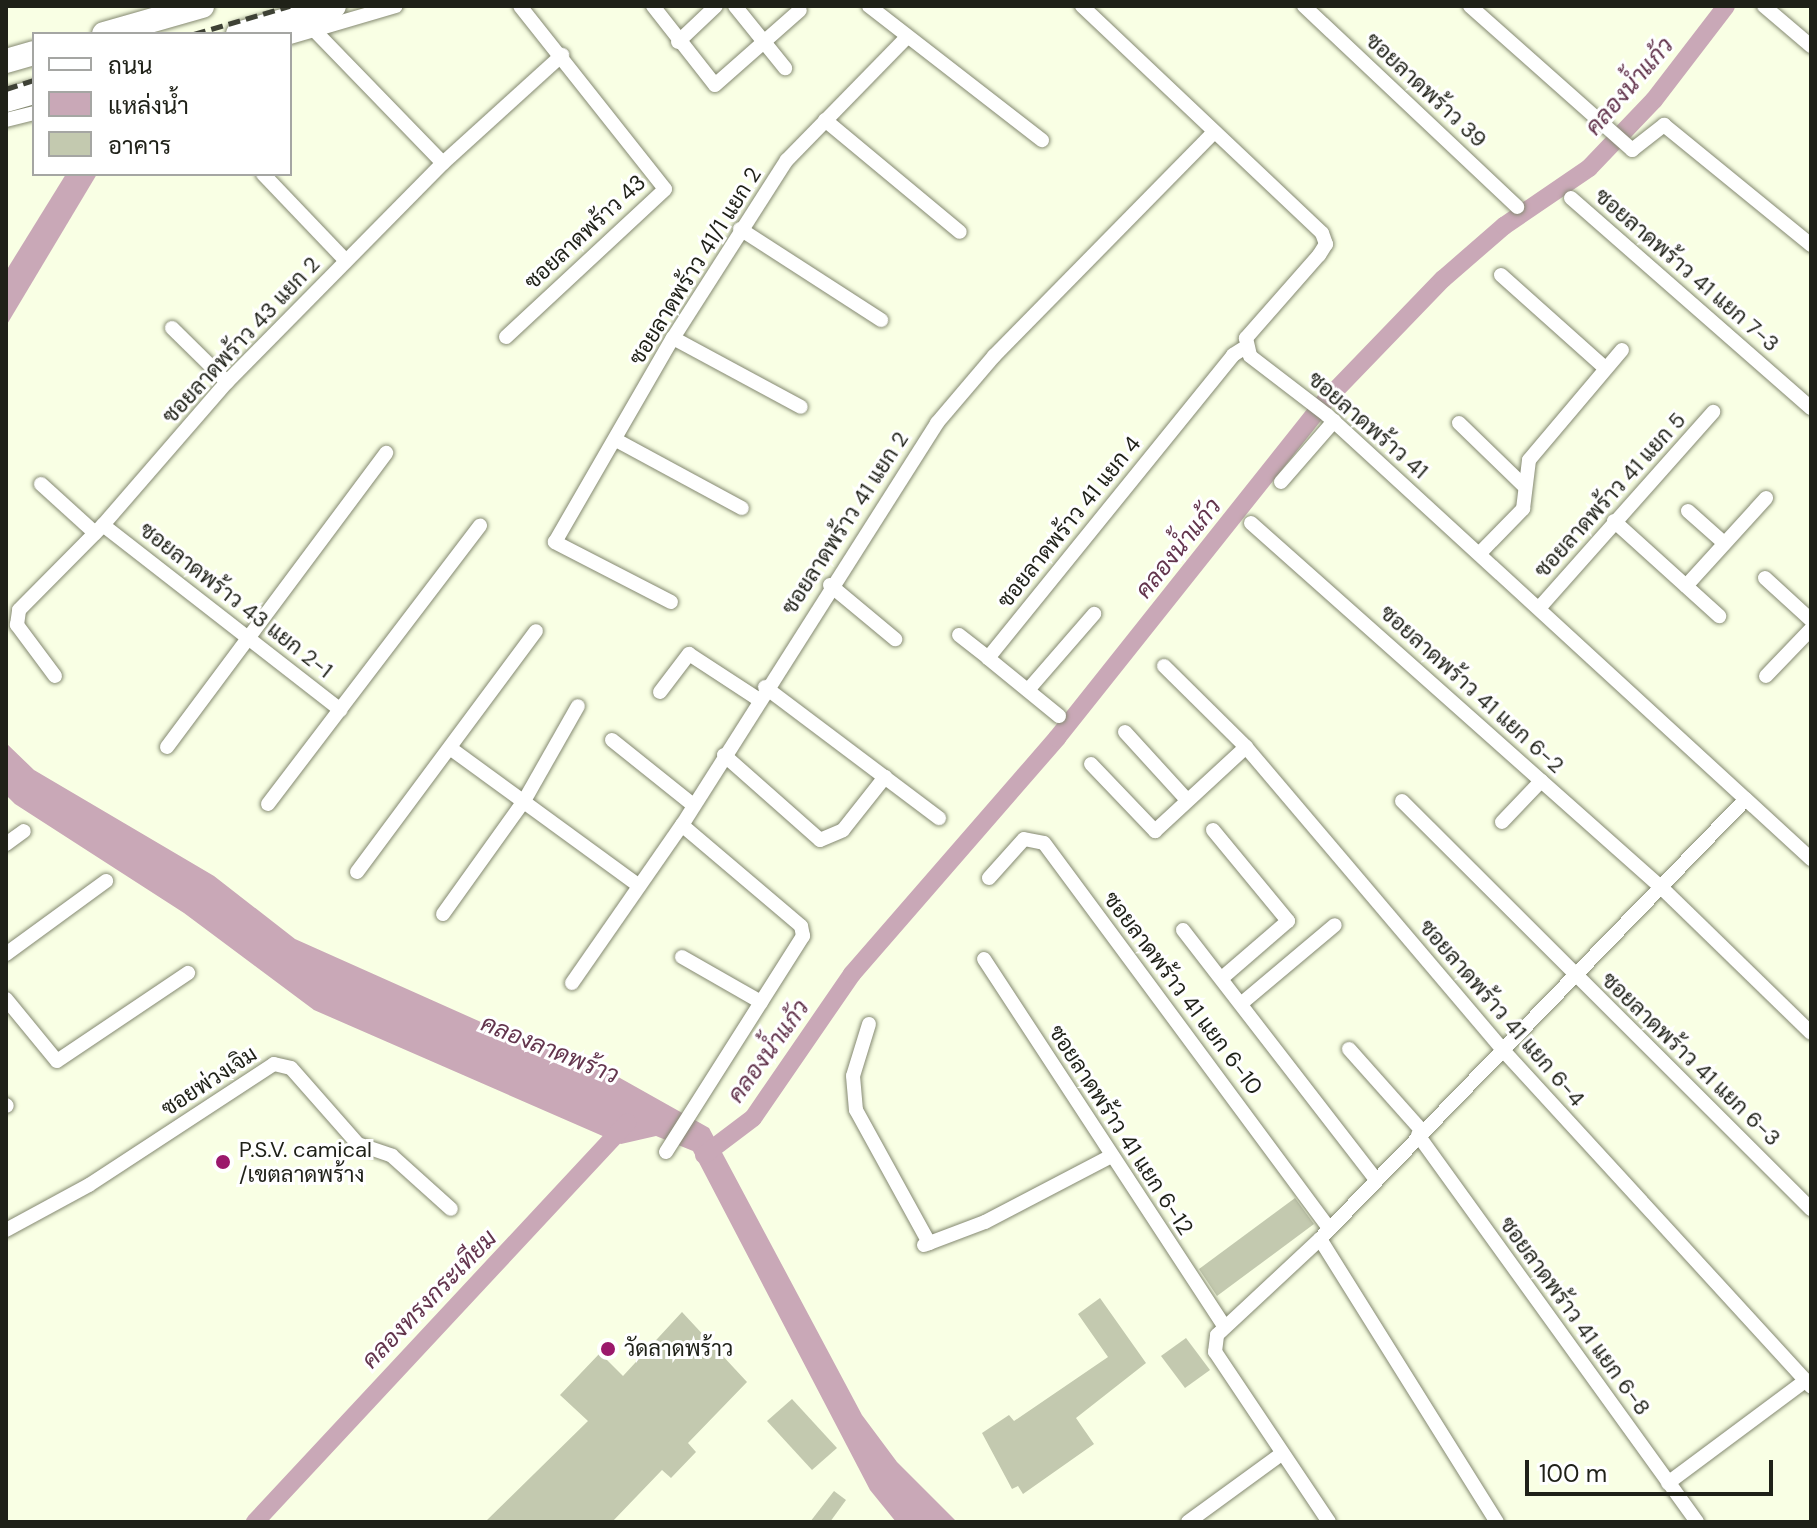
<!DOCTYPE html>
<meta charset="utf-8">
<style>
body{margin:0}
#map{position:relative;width:1817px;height:1528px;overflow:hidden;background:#f9ffe4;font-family:"DM Sans",Sarabun,sans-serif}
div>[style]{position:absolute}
.water>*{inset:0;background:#c9a8b7}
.canal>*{height:18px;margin:-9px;padding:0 9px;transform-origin:9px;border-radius:9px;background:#c9a8b7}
.building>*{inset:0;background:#c3c9af}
.roads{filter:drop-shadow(0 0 2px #848971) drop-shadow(0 0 2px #848971)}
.street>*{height:14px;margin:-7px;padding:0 7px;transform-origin:7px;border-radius:7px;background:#fff}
.primary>*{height:24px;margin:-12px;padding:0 12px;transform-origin:12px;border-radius:12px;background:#fff}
.rail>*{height:5px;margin-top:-2.5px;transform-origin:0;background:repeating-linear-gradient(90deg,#3e4135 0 12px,transparent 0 18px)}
.dots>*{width:22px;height:22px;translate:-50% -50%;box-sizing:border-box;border:4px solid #fff;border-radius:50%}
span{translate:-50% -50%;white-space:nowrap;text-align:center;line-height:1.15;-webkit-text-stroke:6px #fff;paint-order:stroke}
.street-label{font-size:22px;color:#1f2118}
.poi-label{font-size:22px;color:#1f2118}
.left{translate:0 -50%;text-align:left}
.water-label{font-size:24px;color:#63354d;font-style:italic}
.frame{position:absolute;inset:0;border:8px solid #1f2118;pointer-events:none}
.legend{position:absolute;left:32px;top:32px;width:260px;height:144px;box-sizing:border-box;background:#fff;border:2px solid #a5a6a3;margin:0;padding:10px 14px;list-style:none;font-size:24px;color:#1f2118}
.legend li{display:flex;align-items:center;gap:16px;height:40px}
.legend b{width:40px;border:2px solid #a5a6a3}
.scale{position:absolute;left:1525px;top:1460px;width:248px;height:36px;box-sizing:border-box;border:4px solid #1f2118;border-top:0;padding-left:10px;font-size:24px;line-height:28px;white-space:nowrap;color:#1f2118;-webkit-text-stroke:6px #fff;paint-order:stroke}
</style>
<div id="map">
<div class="water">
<i style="clip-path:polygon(66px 174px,97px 174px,6px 326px,6px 271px)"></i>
<i style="clip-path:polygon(6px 743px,34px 770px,214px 876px,295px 939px,519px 1039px,588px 1060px,709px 1128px,862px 1415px,897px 1462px,957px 1522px,896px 1522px,870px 1490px,693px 1151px,656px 1136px,621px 1144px,314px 1010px,184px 913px,15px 804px,6px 795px)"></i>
</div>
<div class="canal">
<i style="left:704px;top:1155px;width:61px;rotate:-37.1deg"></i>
<i style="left:753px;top:1118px;width:175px;rotate:-55.5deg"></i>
<i style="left:852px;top:974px;width:313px;rotate:-49deg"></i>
<i style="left:1057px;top:738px;width:433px;rotate:-51.5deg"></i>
<i style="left:1327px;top:399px;width:167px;rotate:-46deg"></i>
<i style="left:1443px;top:279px;width:81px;rotate:-41deg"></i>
<i style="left:1504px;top:226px;width:103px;rotate:-34.3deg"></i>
<i style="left:1589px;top:168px;width:94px;rotate:-46.3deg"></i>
<i style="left:1654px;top:100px;width:118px;rotate:-52.5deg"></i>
<i style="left:255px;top:1522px;width:546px;rotate:-47.01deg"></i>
</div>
<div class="building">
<i style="clip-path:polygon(1295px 1198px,1314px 1224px,1217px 1296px,1199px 1269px)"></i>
<i style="clip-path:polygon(1100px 1298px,1146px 1363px,1076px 1418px,1094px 1444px,1023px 1494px,1018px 1486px,1012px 1489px,982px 1433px,1009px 1415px,1014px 1421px,1108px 1357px,1078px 1314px)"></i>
<i style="clip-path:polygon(682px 1312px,747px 1382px,688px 1443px,696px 1452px,671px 1478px,662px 1470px,612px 1522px,485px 1522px,588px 1421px,560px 1395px,600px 1353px,623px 1376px)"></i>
<i style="clip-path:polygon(1186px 1338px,1210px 1370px,1185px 1388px,1161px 1356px)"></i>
<i style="clip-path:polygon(792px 1399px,837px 1448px,812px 1470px,767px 1421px)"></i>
<i style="clip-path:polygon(834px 1491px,846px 1500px,830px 1522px,810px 1522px)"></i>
</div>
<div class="roads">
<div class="street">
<i style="left:653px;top:6px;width:100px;rotate:51.9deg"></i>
<i style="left:715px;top:85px;width:113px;rotate:-41.4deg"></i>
<i style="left:735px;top:6px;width:80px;rotate:51.1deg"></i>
<i style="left:869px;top:6px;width:219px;rotate:37.8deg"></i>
<i style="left:1082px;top:6px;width:330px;rotate:43.4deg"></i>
<i style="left:1322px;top:233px;width:12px;rotate:70deg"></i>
<i style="left:1326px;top:244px;width:13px;rotate:122deg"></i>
<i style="left:1319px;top:255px;width:111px;rotate:131.3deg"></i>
<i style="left:1246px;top:338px;width:18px;rotate:77deg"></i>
<i style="left:1250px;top:356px;width:97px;rotate:37.5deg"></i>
<i style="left:1327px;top:415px;width:657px;rotate:42.53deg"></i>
<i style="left:1304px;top:6px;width:293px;rotate:43.3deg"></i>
<i style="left:1470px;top:6px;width:217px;rotate:41.6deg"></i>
<i style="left:1632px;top:150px;width:41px;rotate:-38deg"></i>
<i style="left:1664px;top:125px;width:190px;rotate:39.2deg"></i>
<i style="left:1764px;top:6px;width:62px;rotate:40.4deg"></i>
<i style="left:314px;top:30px;width:185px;rotate:45.9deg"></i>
<i style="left:290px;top:37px;width:110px;rotate:-16.3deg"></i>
<i style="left:678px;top:42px;width:52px;rotate:-43.5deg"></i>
<i style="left:6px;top:120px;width:29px;rotate:-14deg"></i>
<i style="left:825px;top:120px;width:175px;rotate:39.7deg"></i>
<i style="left:263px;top:174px;width:120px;rotate:46.3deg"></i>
<i style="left:1571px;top:198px;width:319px;rotate:41.2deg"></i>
<i style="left:740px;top:229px;width:168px;rotate:32.8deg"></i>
<i style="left:1501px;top:275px;width:140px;rotate:41.8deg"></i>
<i style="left:172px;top:328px;width:77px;rotate:44.5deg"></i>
<i style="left:506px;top:337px;width:217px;rotate:-42.9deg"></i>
<i style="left:665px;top:189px;width:233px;rotate:-128.4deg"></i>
<i style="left:673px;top:338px;width:145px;rotate:28.3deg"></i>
<i style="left:1459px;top:423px;width:92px;rotate:44.1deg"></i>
<i style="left:616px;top:440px;width:143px;rotate:28.4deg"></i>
<i style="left:1281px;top:482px;width:81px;rotate:-49deg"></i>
<i style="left:41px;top:484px;width:73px;rotate:42.2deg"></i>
<i style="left:1688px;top:511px;width:48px;rotate:41.6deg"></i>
<i style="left:1614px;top:521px;width:142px;rotate:42.1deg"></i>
<i style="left:1251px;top:523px;width:551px;rotate:41.62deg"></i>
<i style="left:1663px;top:889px;width:206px;rotate:44.2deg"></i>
<i style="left:103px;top:525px;width:301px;rotate:37.9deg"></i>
<i style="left:1480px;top:553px;width:62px;rotate:-45.7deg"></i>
<i style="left:1523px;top:509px;width:49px;rotate:-83deg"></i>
<i style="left:1529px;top:460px;width:144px;rotate:-49.8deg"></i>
<i style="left:1765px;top:578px;width:62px;rotate:42.4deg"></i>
<i style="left:830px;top:585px;width:85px;rotate:39.7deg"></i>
<i style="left:1686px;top:586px;width:119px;rotate:-47.7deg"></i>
<i style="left:671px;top:602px;width:131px;rotate:-152.7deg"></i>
<i style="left:555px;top:542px;width:236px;rotate:-60deg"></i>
<i style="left:673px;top:338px;width:211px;rotate:-57.4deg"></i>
<i style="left:787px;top:160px;width:170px;rotate:-45.7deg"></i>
<i style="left:1540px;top:607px;width:261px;rotate:-48.4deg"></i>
<i style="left:959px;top:635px;width:37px;rotate:38deg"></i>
<i style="left:1164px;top:666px;width:115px;rotate:44.6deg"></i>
<i style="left:1246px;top:747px;width:394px;rotate:49.7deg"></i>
<i style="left:1501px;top:1048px;width:459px;rotate:47.5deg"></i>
<i style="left:55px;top:676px;width:64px;rotate:-126.7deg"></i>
<i style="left:17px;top:625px;width:15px;rotate:-82deg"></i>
<i style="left:19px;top:610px;width:120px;rotate:-45.3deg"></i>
<i style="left:103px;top:525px;width:189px;rotate:-49.1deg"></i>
<i style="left:227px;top:382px;width:308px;rotate:-45.4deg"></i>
<i style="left:443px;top:163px;width:161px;rotate:-42.2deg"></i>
<i style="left:1766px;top:676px;width:65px;rotate:-46.2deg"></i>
<i style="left:765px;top:687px;width:218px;rotate:37deg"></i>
<i style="left:1028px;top:690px;width:101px;rotate:-49deg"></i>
<i style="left:660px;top:692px;width:48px;rotate:-52.7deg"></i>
<i style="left:689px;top:654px;width:82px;rotate:33.1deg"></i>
<i style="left:1059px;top:716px;width:92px;rotate:-140.8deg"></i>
<i style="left:988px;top:658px;width:390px;rotate:-51deg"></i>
<i style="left:1233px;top:355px;width:15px;rotate:-32deg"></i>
<i style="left:1125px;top:732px;width:92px;rotate:47.6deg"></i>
<i style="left:612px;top:740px;width:104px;rotate:38.7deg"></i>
<i style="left:167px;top:747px;width:367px;rotate:-53.3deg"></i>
<i style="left:450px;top:748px;width:234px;rotate:36.1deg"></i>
<i style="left:724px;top:755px;width:128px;rotate:41.5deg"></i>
<i style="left:820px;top:840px;width:25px;rotate:-23deg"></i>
<i style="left:843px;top:830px;width:68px;rotate:-51.6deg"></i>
<i style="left:1091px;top:764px;width:93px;rotate:46.3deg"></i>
<i style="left:1155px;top:831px;width:124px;rotate:-42.7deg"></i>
<i style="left:1402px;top:801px;width:578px;rotate:44.93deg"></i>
<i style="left:268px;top:804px;width:350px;rotate:-52.7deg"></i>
<i style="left:1502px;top:822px;width:57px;rotate:-46.4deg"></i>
<i style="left:1213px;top:830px;width:118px;rotate:50.5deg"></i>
<i style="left:1288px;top:921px;width:87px;rotate:139.2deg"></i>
<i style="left:6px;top:844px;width:22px;rotate:-36deg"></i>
<i style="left:357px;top:872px;width:300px;rotate:-53.4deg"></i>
<i style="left:989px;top:878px;width:52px;rotate:-48.1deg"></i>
<i style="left:1024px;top:839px;width:20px;rotate:11deg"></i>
<i style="left:1044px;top:843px;width:480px;rotate:53.5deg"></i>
<i style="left:443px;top:914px;width:139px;rotate:-54.4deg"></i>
<i style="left:524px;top:801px;width:109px;rotate:-60.4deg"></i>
<i style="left:1183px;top:930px;width:316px;rotate:52.3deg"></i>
<i style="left:6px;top:954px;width:124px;rotate:-36.1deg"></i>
<i style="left:682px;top:957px;width:91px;rotate:29.7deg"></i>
<i style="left:984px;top:959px;width:436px;rotate:56.8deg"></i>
<i style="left:572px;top:983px;width:193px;rotate:-55.2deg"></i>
<i style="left:682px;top:825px;width:476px;rotate:-57.6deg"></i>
<i style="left:937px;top:423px;width:88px;rotate:-49.6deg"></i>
<i style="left:994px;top:356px;width:313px;rotate:-45.5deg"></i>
<i style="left:6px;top:999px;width:80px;rotate:50.6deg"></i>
<i style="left:57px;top:1061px;width:158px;rotate:-33.9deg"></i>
<i style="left:1242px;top:1003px;width:121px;rotate:-40deg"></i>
<i style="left:869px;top:1024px;width:54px;rotate:107.1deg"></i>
<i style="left:853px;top:1076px;width:34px;rotate:85deg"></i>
<i style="left:856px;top:1110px;width:152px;rotate:61.2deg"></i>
<i style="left:1349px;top:1049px;width:110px;rotate:48.3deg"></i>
<i style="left:6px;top:1105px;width:1px;rotate:45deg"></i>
<i style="left:1418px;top:1135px;width:477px;rotate:54.2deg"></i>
<i style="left:666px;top:1152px;width:256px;rotate:-57.6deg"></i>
<i style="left:803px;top:936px;width:10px;rotate:-101deg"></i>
<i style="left:801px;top:926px;width:156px;rotate:-139.7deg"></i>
<i style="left:6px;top:1230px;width:94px;rotate:-28.5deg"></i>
<i style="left:89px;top:1185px;width:221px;rotate:-33.2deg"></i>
<i style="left:274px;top:1064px;width:17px;rotate:13deg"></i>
<i style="left:291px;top:1068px;width:101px;rotate:48.6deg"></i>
<i style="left:358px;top:1144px;width:36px;rotate:19deg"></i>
<i style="left:392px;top:1156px;width:79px;rotate:41.9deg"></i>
<i style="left:1320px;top:1239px;width:334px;rotate:58deg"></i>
<i style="left:924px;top:1245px;width:65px;rotate:-20.7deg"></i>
<i style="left:985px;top:1222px;width:142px;rotate:-27.6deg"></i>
<i style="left:1668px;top:1483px;width:172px;rotate:-36.7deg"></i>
<i style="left:1188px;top:1522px;width:114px;rotate:-36.1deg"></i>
<i style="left:1329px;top:1522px;width:205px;rotate:-123.8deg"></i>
<i style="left:1215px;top:1352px;width:17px;rotate:-83deg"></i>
<i style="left:1217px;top:1335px;width:141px;rotate:-43deg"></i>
<i style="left:1320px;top:1239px;width:612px;rotate:-45.93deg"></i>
</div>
<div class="primary">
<i style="left:104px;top:34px;width:102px;rotate:-15.9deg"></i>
<i style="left:238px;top:34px;width:100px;rotate:-16.3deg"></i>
<i style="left:6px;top:61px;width:29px;rotate:-16deg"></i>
<i style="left:6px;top:100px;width:29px;rotate:-16deg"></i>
</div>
</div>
<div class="rail">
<i style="left:194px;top:34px;width:100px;rotate:-16.3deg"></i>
<i style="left:6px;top:89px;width:29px;rotate:-18deg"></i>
</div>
<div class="dots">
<i style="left:223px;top:1162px;background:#9b186b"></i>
<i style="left:608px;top:1349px;background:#9b186b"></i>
</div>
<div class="street-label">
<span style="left:1426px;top:90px;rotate:43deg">ซอยลาดพร้าว 39</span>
<span style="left:585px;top:232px;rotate:-43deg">ซอยลาดพร้าว 43</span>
<span style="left:695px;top:266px;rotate:-58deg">ซอยลาดพร้าว 41/1 แยก 2</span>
<span style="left:1687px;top:270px;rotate:41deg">ซอยลาดพร้าว 41 แยก 7-3</span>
<span style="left:241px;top:340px;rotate:-47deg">ซอยลาดพร้าว 43 แยก 2</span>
<span style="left:1368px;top:425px;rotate:41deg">ซอยลาดพร้าว 41</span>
<span style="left:1610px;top:495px;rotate:-48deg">ซอยลาดพร้าว 41 แยก 5</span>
<span style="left:1069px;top:522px;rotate:-51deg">ซอยลาดพร้าว 41 แยก 4</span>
<span style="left:845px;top:523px;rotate:-57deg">ซอยลาดพร้าว 41 แยก 2</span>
<span style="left:236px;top:600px;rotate:38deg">ซอยลาดพร้าว 43 แยก 2-1</span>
<span style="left:1472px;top:689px;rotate:42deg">ซอยลาดพร้าว 41 แยก 6-2</span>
<span style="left:1183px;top:993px;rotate:53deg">ซอยลาดพร้าว 41 แยก 6-10</span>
<span style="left:1502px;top:1013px;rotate:49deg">ซอยลาดพร้าว 41 แยก 6-4</span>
<span style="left:1691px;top:1059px;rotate:44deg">ซอยลาดพร้าว 41 แยก 6-3</span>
<span style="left:209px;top:1081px;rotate:-33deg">ซอยพ่วงเจิม</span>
<span style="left:1121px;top:1130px;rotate:57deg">ซอยลาดพร้าว 41 แยก 6-12</span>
<span style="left:1575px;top:1316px;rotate:54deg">ซอยลาดพร้าว 41 แยก 6-8</span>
</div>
<div class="poi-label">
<span class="left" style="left:239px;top:1162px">P.S.V. camical<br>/เขตลาดพร้าง</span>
<span class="left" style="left:624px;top:1349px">วัดลาดพร้าว</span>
</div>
<div class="water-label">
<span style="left:1629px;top:86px;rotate:-49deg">คลองน้ำแก้ว</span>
<span style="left:1178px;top:548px;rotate:-51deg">คลองน้ำแก้ว</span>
<span style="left:550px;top:1049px;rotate:22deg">คลองลาดพร้าว</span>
<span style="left:768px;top:1051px;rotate:-54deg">คลองน้ำแก้ว</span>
<span style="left:429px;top:1299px;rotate:-46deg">คลองทรงกระเทียม</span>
</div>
<div class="frame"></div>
<ul class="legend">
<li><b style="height:10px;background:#fff"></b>ถนน</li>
<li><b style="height:22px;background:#c9a8b7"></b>แหล่งน้ำ</li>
<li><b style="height:22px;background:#c3c9af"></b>อาคาร</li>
</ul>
<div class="scale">100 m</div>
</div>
